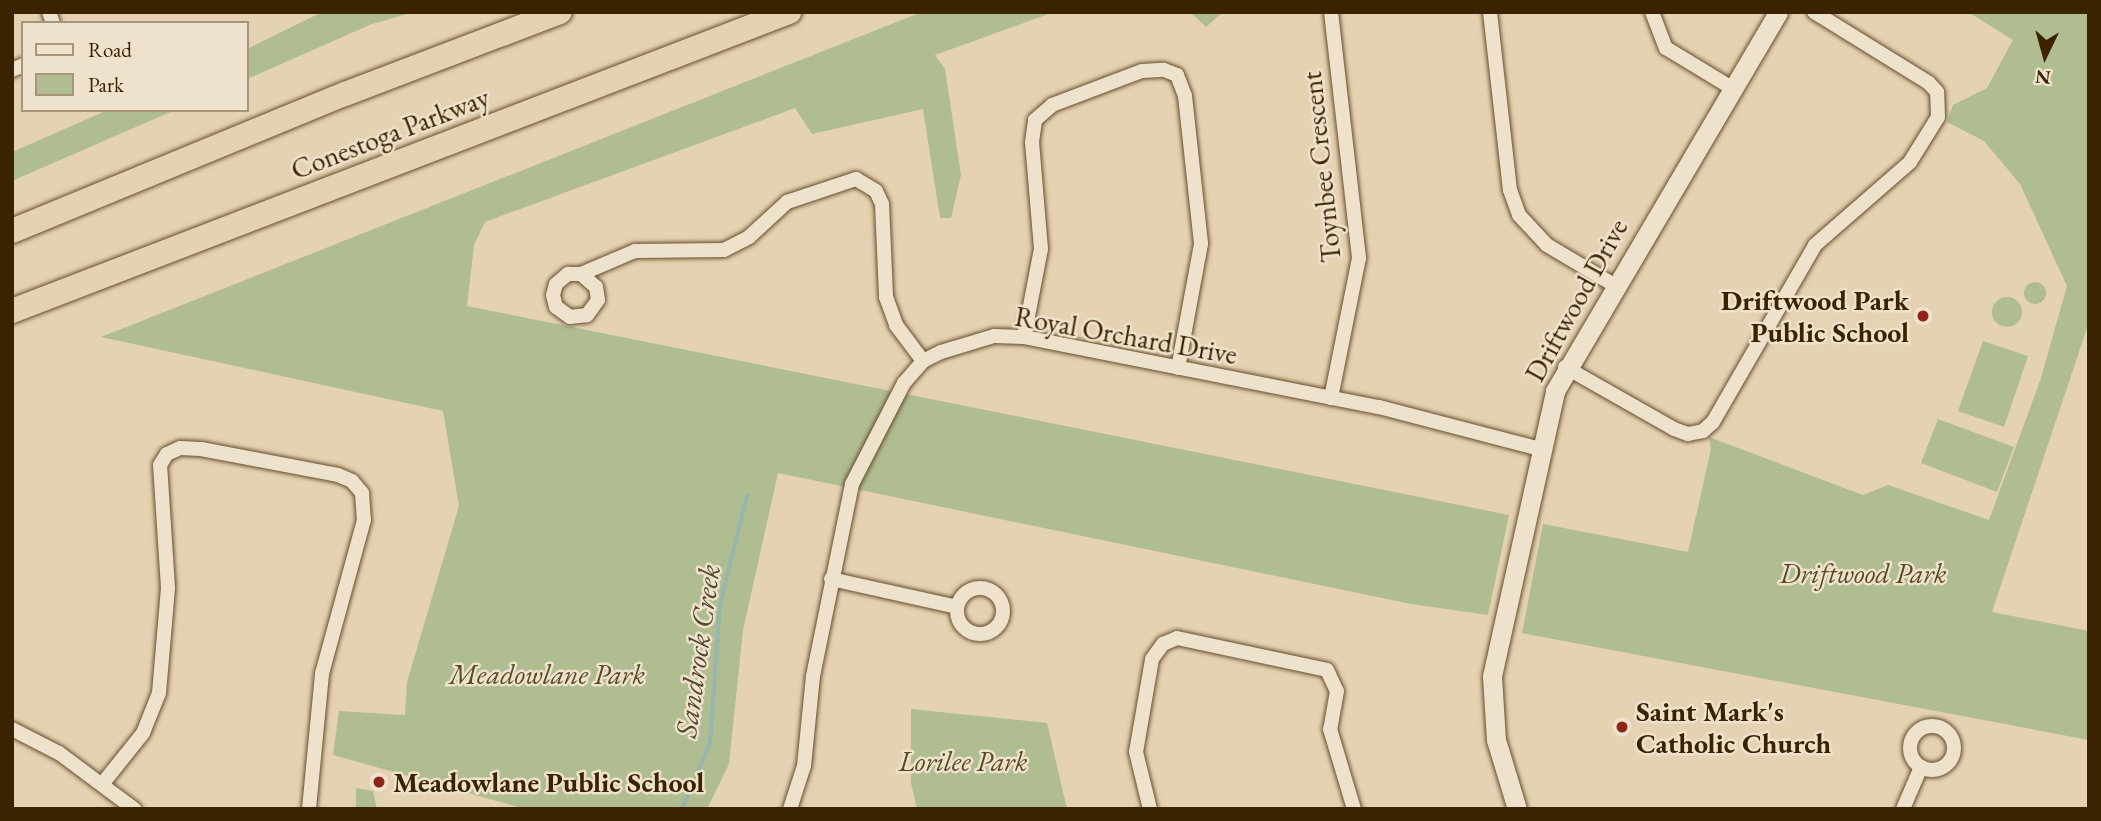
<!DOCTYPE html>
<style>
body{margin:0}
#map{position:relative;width:2101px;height:821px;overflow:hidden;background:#e5d2b2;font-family:"EB Garamond",serif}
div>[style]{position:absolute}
.green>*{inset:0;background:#afbd90}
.round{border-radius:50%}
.stream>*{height:3.5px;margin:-1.75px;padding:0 1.75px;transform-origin:1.75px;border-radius:1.75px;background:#96b7ae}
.roads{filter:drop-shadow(0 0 2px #664e2d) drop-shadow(0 0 2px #664e2d)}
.street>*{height:14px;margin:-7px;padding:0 7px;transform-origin:7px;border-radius:7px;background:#eee2cd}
.street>.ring{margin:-7px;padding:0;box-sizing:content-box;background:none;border:14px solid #eee2cd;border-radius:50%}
.secondary>*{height:19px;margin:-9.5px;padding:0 9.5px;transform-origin:9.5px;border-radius:9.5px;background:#eee2cd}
.highway>*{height:24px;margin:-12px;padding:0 12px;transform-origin:12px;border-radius:12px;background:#e5d2b2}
.dots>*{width:19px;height:19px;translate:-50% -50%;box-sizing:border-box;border:4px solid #eee2cd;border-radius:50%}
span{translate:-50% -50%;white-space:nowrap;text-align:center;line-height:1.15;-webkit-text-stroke:5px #eee2cd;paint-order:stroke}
.street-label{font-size:28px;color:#3b2201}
.poi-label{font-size:28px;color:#3b2201;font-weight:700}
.right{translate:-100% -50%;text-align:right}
.left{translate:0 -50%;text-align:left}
.park-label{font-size:28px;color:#584925;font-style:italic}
.water-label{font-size:30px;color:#52472c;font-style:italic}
.frame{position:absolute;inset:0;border:14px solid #3b2201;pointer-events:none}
.legend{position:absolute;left:21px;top:21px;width:228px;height:91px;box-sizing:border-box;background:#eee2cd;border:2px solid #a6957b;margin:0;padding:9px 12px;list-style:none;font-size:21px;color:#3b2201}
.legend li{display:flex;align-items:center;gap:14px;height:35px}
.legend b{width:35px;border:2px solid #a6957b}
.north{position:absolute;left:2010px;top:21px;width:70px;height:70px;-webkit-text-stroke:5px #eee2cd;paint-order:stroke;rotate:185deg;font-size:19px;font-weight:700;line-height:28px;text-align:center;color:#3b2201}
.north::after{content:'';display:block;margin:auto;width:24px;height:32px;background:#3b2201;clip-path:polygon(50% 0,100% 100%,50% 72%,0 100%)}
</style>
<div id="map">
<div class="green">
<i style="clip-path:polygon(322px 12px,414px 12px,372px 24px,247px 79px,247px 49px)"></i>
<i style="clip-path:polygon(922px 12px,1054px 12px,935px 55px,945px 69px,961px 175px,951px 218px,940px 218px,923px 109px,812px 134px,795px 108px,485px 222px,474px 245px,467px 306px,1509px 515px,1488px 615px,1411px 604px,778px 473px,743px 630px,729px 764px,707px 809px,525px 809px,333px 755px,339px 711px,405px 715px,407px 682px,459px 506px,443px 411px,101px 337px)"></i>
<i style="clip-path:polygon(1190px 12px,1223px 12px,1206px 27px)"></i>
<i style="clip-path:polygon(1968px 12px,2089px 12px,2089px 322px,1992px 612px,2089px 631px,2089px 740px,1522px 633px,1543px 524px,1688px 552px,1711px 449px,1709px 437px,1863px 495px,1888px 485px,1989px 520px,2040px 381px,2067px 286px,2020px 184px,1984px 141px,1947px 122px,1953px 105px,1987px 88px,2013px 40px)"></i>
<i style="clip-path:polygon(108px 110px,175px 110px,12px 181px,12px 152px)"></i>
<i class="round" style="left:2024px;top:282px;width:22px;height:22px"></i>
<i class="round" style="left:1992px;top:297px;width:30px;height:30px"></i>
<i style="clip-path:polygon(1983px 341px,2028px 356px,2004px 427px,1958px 411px)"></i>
<i style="clip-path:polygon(1938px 419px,2014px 447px,1997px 492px,1921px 463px)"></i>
<i style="clip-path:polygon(911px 709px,1047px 723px,1067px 809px,917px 809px,911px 783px)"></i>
<i style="clip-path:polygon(356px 788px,373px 791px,377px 809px,356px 809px)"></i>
</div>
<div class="stream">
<i style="left:682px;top:809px;width:72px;rotate:-67deg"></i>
<i style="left:710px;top:743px;width:138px;rotate:-85.9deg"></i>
<i style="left:720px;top:605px;width:112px;rotate:-76.1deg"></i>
</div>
<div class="roads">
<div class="street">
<i style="left:49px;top:12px;width:12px;rotate:70deg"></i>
<i style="left:1331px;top:12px;width:248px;rotate:83.5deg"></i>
<i style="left:1359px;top:258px;width:143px;rotate:101.3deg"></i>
<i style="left:1490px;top:12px;width:179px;rotate:83.6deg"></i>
<i style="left:1510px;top:190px;width:27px;rotate:70deg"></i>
<i style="left:1519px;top:215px;width:41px;rotate:47deg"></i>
<i style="left:1547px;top:245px;width:78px;rotate:30.8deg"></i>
<i style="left:1652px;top:12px;width:39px;rotate:69deg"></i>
<i style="left:1666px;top:48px;width:77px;rotate:31.2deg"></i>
<i style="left:12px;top:70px;width:12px;rotate:-24deg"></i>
<i style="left:581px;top:274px;width:20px;rotate:41deg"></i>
<i style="left:596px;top:287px;width:13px;rotate:81deg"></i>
<i style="left:598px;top:300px;width:19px;rotate:126deg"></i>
<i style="left:587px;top:315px;width:17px;rotate:173deg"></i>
<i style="left:570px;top:317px;width:17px;rotate:-144deg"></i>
<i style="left:556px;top:307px;width:12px;rotate:-104deg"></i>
<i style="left:553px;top:295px;width:11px;rotate:-75deg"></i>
<i style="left:556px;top:284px;width:16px;rotate:-40deg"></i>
<i style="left:568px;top:274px;width:13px"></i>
<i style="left:581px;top:274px;width:59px;rotate:-23.1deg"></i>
<i style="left:635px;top:251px;width:89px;rotate:-0.6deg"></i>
<i style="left:724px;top:250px;width:28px;rotate:-27deg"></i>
<i style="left:749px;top:237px;width:52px;rotate:-42.6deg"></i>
<i style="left:787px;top:202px;width:73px;rotate:-18.4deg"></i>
<i style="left:856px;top:179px;width:23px;rotate:31deg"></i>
<i style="left:876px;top:191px;width:14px;rotate:65deg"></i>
<i style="left:882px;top:204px;width:93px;rotate:87.5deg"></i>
<i style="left:886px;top:297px;width:30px;rotate:70deg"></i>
<i style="left:896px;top:325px;width:45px;rotate:53.1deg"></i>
<i style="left:1024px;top:337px;width:90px;rotate:-79.1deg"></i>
<i style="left:1041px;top:249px;width:107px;rotate:-94.8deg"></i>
<i style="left:1032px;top:142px;width:22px;rotate:-82deg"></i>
<i style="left:1035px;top:120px;width:23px;rotate:-41deg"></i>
<i style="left:1052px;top:105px;width:96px;rotate:-20.7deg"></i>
<i style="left:1142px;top:71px;width:22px;rotate:-3deg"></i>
<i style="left:1164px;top:70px;width:14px;rotate:21deg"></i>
<i style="left:1177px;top:75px;width:22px;rotate:69deg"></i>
<i style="left:1185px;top:96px;width:149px;rotate:83.8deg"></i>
<i style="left:1201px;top:244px;width:126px;rotate:100.5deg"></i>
<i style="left:1565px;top:367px;width:125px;rotate:29.6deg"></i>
<i style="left:1674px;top:429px;width:15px;rotate:20deg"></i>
<i style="left:1688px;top:434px;width:15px;rotate:-11deg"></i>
<i style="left:1703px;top:431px;width:13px;rotate:-42deg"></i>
<i style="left:1713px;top:422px;width:204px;rotate:-60deg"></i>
<i style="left:1815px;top:245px;width:126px;rotate:-41.1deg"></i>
<i style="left:1910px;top:162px;width:53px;rotate:-58.1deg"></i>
<i style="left:1938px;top:117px;width:25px;rotate:-92deg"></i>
<i style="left:1937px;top:92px;width:12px;rotate:-132deg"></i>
<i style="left:1929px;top:83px;width:135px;rotate:-148.3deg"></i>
<i style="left:831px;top:579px;width:129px;rotate:12.5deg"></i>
<i class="ring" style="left:957px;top:588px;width:32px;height:32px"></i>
<i class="ring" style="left:1910px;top:726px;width:30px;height:30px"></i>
<i style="left:12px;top:729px;width:53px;rotate:27.1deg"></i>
<i style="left:59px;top:753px;width:94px;rotate:36.7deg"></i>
<i style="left:103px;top:783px;width:64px;rotate:-51.3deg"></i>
<i style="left:143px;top:733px;width:43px;rotate:-68.2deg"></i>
<i style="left:159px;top:693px;width:105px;rotate:-85.1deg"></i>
<i style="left:168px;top:588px;width:123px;rotate:-93.7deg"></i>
<i style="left:160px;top:465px;width:13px;rotate:-58deg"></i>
<i style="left:167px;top:454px;width:14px;rotate:-25deg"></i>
<i style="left:180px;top:448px;width:21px;rotate:3deg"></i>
<i style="left:201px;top:449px;width:139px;rotate:10.7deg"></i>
<i style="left:338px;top:475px;width:15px;rotate:23deg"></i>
<i style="left:352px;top:481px;width:16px;rotate:50deg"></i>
<i style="left:362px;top:493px;width:27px;rotate:86deg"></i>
<i style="left:364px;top:520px;width:160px;rotate:105.3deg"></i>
<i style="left:322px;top:674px;width:136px;rotate:95.5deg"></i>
<i style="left:790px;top:809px;width:45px;rotate:-72deg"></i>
<i style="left:804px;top:766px;width:90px;rotate:-84.3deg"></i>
<i style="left:813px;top:676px;width:196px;rotate:-78.5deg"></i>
<i style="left:852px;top:484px;width:114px;rotate:-62.8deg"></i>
<i style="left:904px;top:383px;width:29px;rotate:-49deg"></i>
<i style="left:923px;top:361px;width:20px;rotate:-27deg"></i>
<i style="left:941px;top:352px;width:55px;rotate:-16.8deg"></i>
<i style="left:994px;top:336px;width:30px;rotate:2deg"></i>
<i style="left:1024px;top:337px;width:362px;rotate:11.2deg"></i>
<i style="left:1379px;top:407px;width:166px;rotate:14.6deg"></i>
<i style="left:1150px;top:809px;width:59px;rotate:-103.8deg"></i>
<i style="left:1136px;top:752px;width:94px;rotate:-80.2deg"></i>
<i style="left:1152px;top:659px;width:19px;rotate:-54deg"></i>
<i style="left:1163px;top:644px;width:15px;rotate:-23deg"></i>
<i style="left:1177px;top:638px;width:153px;rotate:12deg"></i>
<i style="left:1327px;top:670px;width:23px;rotate:65deg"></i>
<i style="left:1337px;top:691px;width:39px;rotate:100deg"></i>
<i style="left:1330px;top:729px;width:84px;rotate:73.3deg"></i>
<i style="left:1903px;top:809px;width:46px;rotate:-66.8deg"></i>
</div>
<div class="secondary">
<i style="left:1517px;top:809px;width:72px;rotate:-106.9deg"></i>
<i style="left:1496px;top:740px;width:64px;rotate:-93.6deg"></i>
<i style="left:1492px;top:676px;width:292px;rotate:-77.5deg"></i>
<i style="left:1555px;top:391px;width:440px;rotate:-59.5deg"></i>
</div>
<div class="highway">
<i style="left:12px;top:231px;width:360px;rotate:-22.4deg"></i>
<i style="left:345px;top:94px;width:230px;rotate:-20.9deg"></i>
<i style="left:12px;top:311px;width:833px;rotate:-21.05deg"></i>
</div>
</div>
<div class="dots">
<i style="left:1923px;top:316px;background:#8f2418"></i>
<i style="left:1622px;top:727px;background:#8f2418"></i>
<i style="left:379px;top:782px;background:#8f2418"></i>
</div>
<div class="street-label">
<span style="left:390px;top:133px;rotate:-21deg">Conestoga Parkway</span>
<span style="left:1321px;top:167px;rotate:-96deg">Toynbee Crescent</span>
<span style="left:1576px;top:300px;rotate:-61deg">Driftwood Drive</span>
<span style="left:1126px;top:335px;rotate:10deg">Royal Orchard Drive</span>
</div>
<div class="poi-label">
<span class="right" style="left:1909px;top:316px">Driftwood Park<br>Public School</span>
<span class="left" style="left:1636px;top:727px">Saint Mark's<br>Catholic Church</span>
<span class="left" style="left:393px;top:782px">Meadowlane Public School</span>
</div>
<div class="park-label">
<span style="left:1863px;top:573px">Driftwood Park</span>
<span style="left:547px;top:674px">Meadowlane Park</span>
<span style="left:963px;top:761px">Lorilee Park</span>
</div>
<div class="water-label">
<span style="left:698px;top:651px;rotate:-82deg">Sandrock Creek</span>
</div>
<div class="frame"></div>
<ul class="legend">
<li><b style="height:9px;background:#eee2cd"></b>Road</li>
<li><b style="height:19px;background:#afbd90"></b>Park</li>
</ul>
<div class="north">N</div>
</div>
